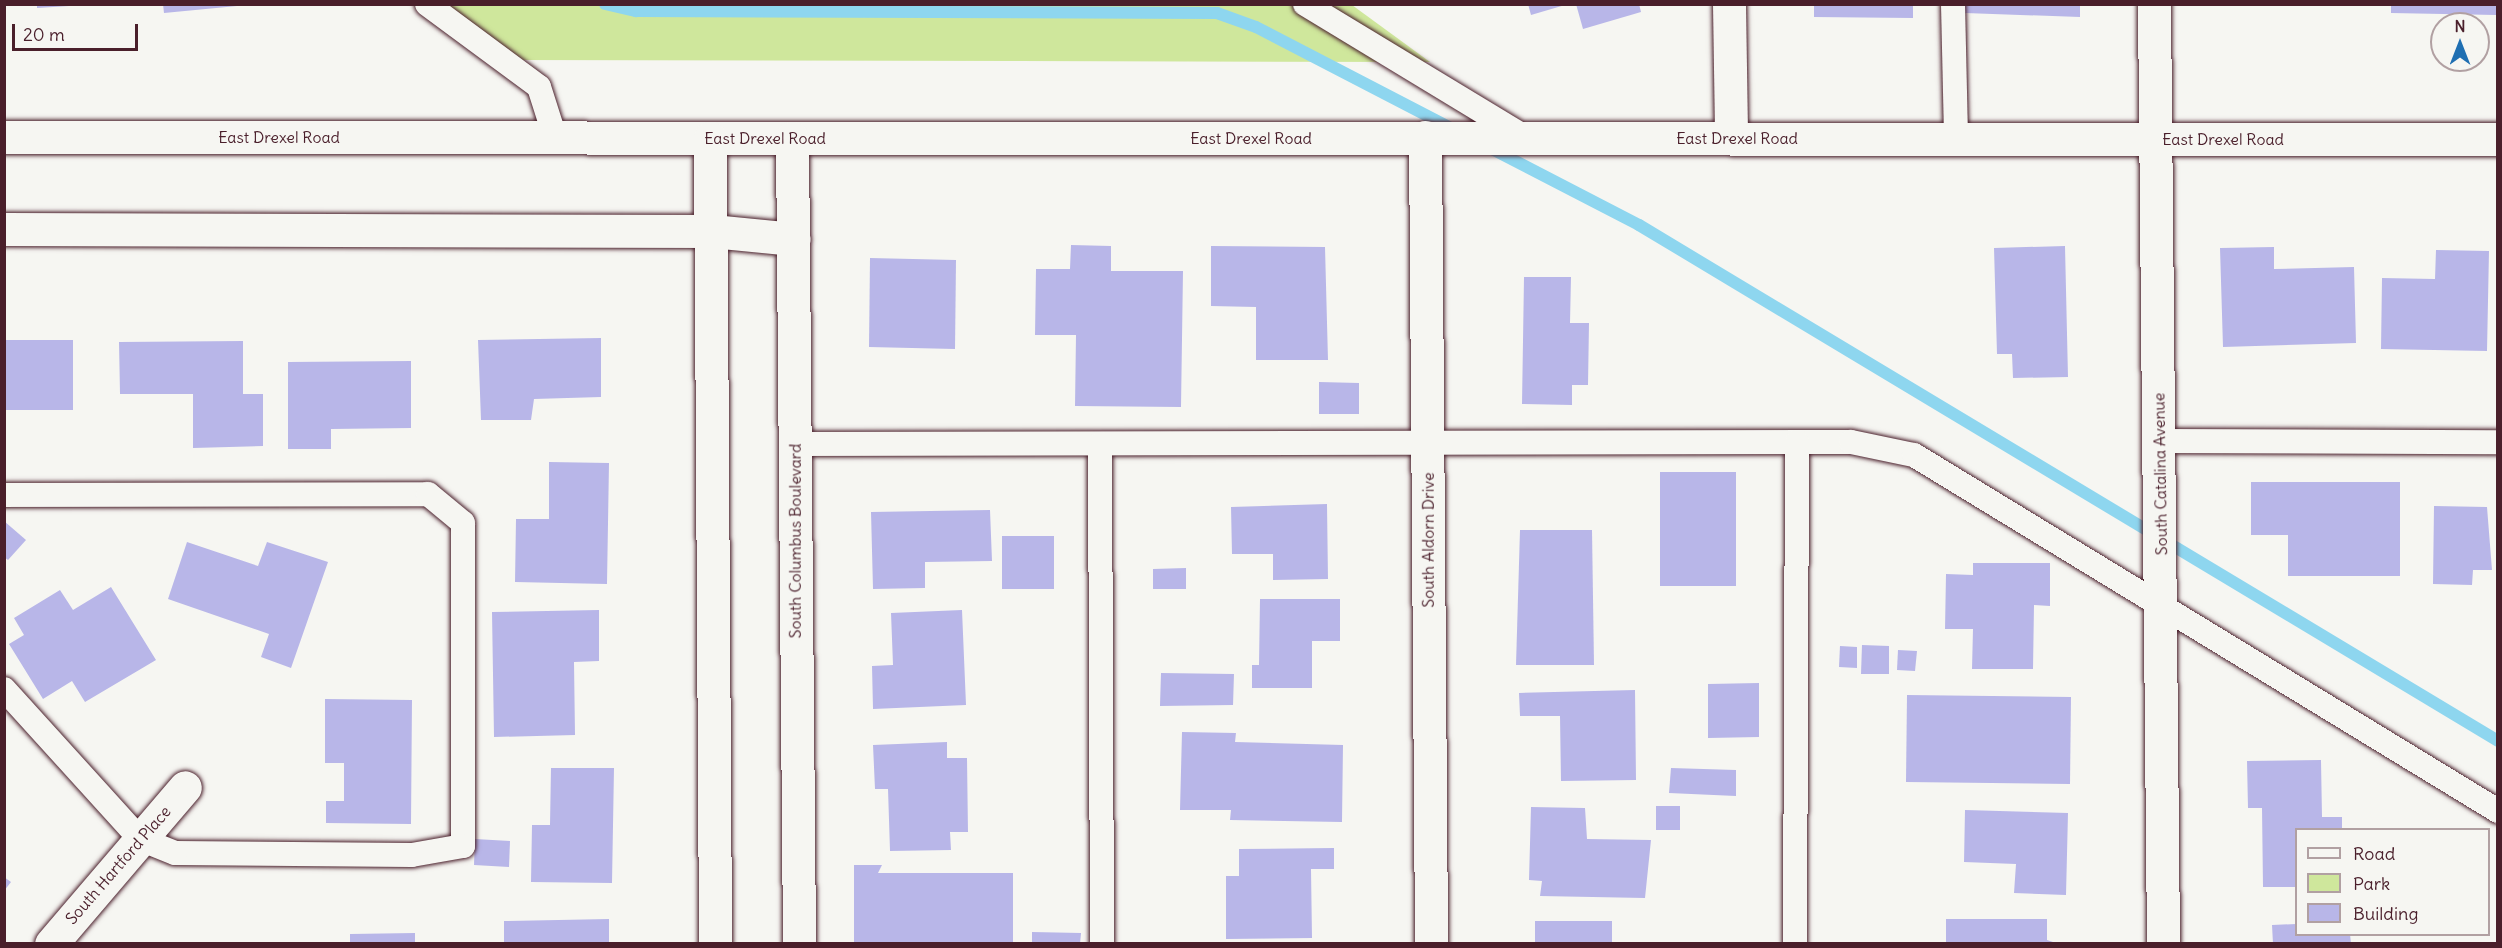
<!DOCTYPE html>
<style>
body{margin:0}
#map{position:relative;width:2502px;height:948px;overflow:hidden;background:#f6f6f2;font-family:Delius,sans-serif}
div>[style]{position:absolute}
.green>*{inset:0;background:#cfe79c}
.stream>*{height:12px;margin:-6px;padding:0 6px;transform-origin:6px;border-radius:6px;background:#8ed6ef}
.building>*{inset:0;background:#b8b6e8}
.roads{filter:drop-shadow(0 0 2px #4a1f2b) drop-shadow(0 0 2px #4a1f2b)}
.lane>*{height:24px;margin:-12px;padding:0 12px;transform-origin:12px;border-radius:12px;background:#f6f6f2}
.street>*{height:33px;margin:-16.5px;padding:0 16.5px;transform-origin:16.5px;border-radius:16.5px;background:#f6f6f2}
.secondary>*{height:33px;margin:-16.5px;padding:0 16.5px;transform-origin:16.5px;border-radius:16.5px;background:#f6f6f2}
span{translate:-50% -50%;white-space:nowrap;text-align:center;line-height:1.15;-webkit-text-stroke:4.5px #f6f6f2;paint-order:stroke}
.street-label{font-size:16px;color:#4a1f2b}
.frame{position:absolute;inset:0;border:6px solid #4a1f2b;pointer-events:none}
.legend{position:absolute;left:2295px;top:828px;width:195px;height:108px;box-sizing:border-box;background:#f6f6f2;border:2px solid #b1a0a2;margin:0;padding:8px 10px;list-style:none;font-size:18px;color:#4a1f2b}
.legend li{display:flex;align-items:center;gap:12px;height:30px}
.legend b{width:30px;border:2px solid #b1a0a2}
.north{position:absolute;left:2430px;top:12px;width:60px;height:60px;box-sizing:border-box;background:#f6f6f2;border:2px solid #b1a0a2;border-radius:50%;rotate:0deg;font-size:16px;font-weight:700;line-height:24px;text-align:center;color:#4a1f2b}
.north::after{content:'';display:block;margin:auto;width:21px;height:27px;background:#1f6fb2;clip-path:polygon(50% 0,100% 100%,50% 72%,0 100%)}
.scale{position:absolute;left:12px;top:24px;width:126px;height:27px;box-sizing:border-box;border:3px solid #4a1f2b;border-top:0;padding-left:8px;font-size:18px;line-height:21px;white-space:nowrap;color:#4a1f2b;-webkit-text-stroke:4px #f6f6f2;paint-order:stroke}
</style>
<div id="map">
<div class="green">
<i style="clip-path:polygon(413px 5px,1352px 5px,1430px 62px,492px 60px)"></i>
</div>
<div class="stream">
<i style="left:605px;top:4px;width:32px;rotate:13deg"></i>
<i style="left:636px;top:11px;width:581px;rotate:0.2deg"></i>
<i style="left:1217px;top:13px;width:41px;rotate:19.7deg"></i>
<i style="left:1256px;top:27px;width:220px;rotate:27.4deg"></i>
<i style="left:1488px;top:147px;width:170px;rotate:27.3deg"></i>
<i style="left:1639px;top:225px;width:1002px;rotate:30.99deg"></i>
</div>
<div class="building">
<i style="clip-path:polygon(37px 4px,69px 4px,69px 6px,37px 8px)"></i>
<i style="clip-path:polygon(163px 4px,237px 4px,237px 6px,164px 13px)"></i>
<i style="clip-path:polygon(1528px 4px,1564px 4px,1565px 5px,1531px 15px)"></i>
<i style="clip-path:polygon(1576px 4px,1639px 4px,1641px 12px,1583px 29px)"></i>
<i style="clip-path:polygon(1814px 4px,1913px 4px,1913px 18px,1814px 17px)"></i>
<i style="clip-path:polygon(1965px 4px,2080px 4px,2080px 17px,1965px 13px)"></i>
<i style="clip-path:polygon(2391px 4px,2496px 4px,2496px 15px,2391px 13px)"></i>
<i style="clip-path:polygon(1071px 245px,1111px 246px,1111px 271px,1183px 271px,1181px 407px,1075px 406px,1076px 335px,1035px 335px,1036px 269px,1070px 269px)"></i>
<i style="clip-path:polygon(1211px 246px,1325px 247px,1328px 360px,1256px 360px,1256px 307px,1211px 306px)"></i>
<i style="clip-path:polygon(2065px 246px,2068px 377px,2013px 378px,2012px 354px,1997px 354px,1994px 248px)"></i>
<i style="clip-path:polygon(2274px 247px,2274px 269px,2354px 267px,2356px 343px,2223px 347px,2220px 248px)"></i>
<i style="clip-path:polygon(2436px 250px,2489px 251px,2487px 351px,2381px 349px,2382px 278px,2435px 279px)"></i>
<i style="clip-path:polygon(870px 258px,956px 260px,955px 349px,869px 347px)"></i>
<i style="clip-path:polygon(1524px 277px,1571px 277px,1570px 323px,1589px 323px,1588px 385px,1572px 385px,1572px 405px,1522px 404px)"></i>
<i style="clip-path:polygon(601px 338px,601px 397px,534px 399px,531px 420px,481px 420px,478px 340px)"></i>
<i style="clip-path:polygon(4px 340px,73px 340px,73px 410px,4px 410px)"></i>
<i style="clip-path:polygon(243px 341px,243px 394px,263px 394px,263px 446px,193px 448px,193px 394px,120px 394px,119px 342px)"></i>
<i style="clip-path:polygon(411px 361px,411px 428px,331px 429px,331px 449px,288px 449px,288px 362px)"></i>
<i style="clip-path:polygon(1319px 382px,1359px 383px,1359px 414px,1319px 414px)"></i>
<i style="clip-path:polygon(549px 462px,609px 463px,607px 584px,515px 582px,516px 519px,549px 519px)"></i>
<i style="clip-path:polygon(1660px 472px,1736px 472px,1736px 586px,1660px 586px)"></i>
<i style="clip-path:polygon(2251px 482px,2400px 482px,2400px 576px,2288px 576px,2288px 535px,2251px 535px)"></i>
<i style="clip-path:polygon(1327px 504px,1328px 579px,1273px 580px,1273px 554px,1232px 554px,1231px 507px)"></i>
<i style="clip-path:polygon(2434px 506px,2487px 507px,2492px 570px,2473px 570px,2472px 585px,2433px 584px)"></i>
<i style="clip-path:polygon(990px 510px,992px 561px,925px 562px,925px 588px,873px 589px,871px 512px)"></i>
<i style="clip-path:polygon(4px 521px,26px 540px,8px 560px,4px 557px)"></i>
<i style="clip-path:polygon(1520px 530px,1592px 530px,1594px 665px,1516px 665px)"></i>
<i style="clip-path:polygon(1002px 536px,1054px 536px,1054px 589px,1002px 589px)"></i>
<i style="clip-path:polygon(187px 542px,258px 566px,267px 542px,328px 562px,291px 668px,261px 657px,269px 634px,168px 599px)"></i>
<i style="clip-path:polygon(1973px 563px,2050px 563px,2050px 606px,2034px 605px,2033px 669px,1972px 669px,1973px 629px,1945px 629px,1946px 574px,1973px 575px)"></i>
<i style="clip-path:polygon(1186px 568px,1186px 589px,1153px 589px,1153px 569px)"></i>
<i style="clip-path:polygon(111px 587px,156px 660px,85px 702px,72px 681px,43px 699px,9px 644px,24px 635px,14px 618px,60px 590px,73px 610px)"></i>
<i style="clip-path:polygon(1260px 599px,1340px 599px,1340px 641px,1312px 641px,1312px 688px,1252px 688px,1252px 665px,1259px 665px)"></i>
<i style="clip-path:polygon(599px 610px,599px 661px,574px 662px,575px 735px,494px 737px,492px 612px)"></i>
<i style="clip-path:polygon(962px 610px,966px 705px,873px 709px,872px 666px,893px 665px,891px 613px)"></i>
<i style="clip-path:polygon(1862px 645px,1889px 646px,1889px 674px,1861px 674px)"></i>
<i style="clip-path:polygon(1840px 646px,1857px 647px,1857px 668px,1839px 667px)"></i>
<i style="clip-path:polygon(1898px 650px,1917px 651px,1915px 671px,1897px 670px)"></i>
<i style="clip-path:polygon(1161px 673px,1234px 674px,1233px 705px,1160px 706px)"></i>
<i style="clip-path:polygon(1759px 683px,1759px 737px,1708px 738px,1708px 684px)"></i>
<i style="clip-path:polygon(1635px 690px,1636px 780px,1561px 781px,1560px 716px,1520px 716px,1519px 693px)"></i>
<i style="clip-path:polygon(1907px 695px,2071px 697px,2070px 784px,1906px 782px)"></i>
<i style="clip-path:polygon(325px 699px,412px 700px,411px 824px,326px 823px,326px 801px,344px 801px,344px 763px,325px 763px)"></i>
<i style="clip-path:polygon(1182px 732px,1236px 733px,1235px 742px,1343px 745px,1342px 822px,1230px 820px,1231px 810px,1180px 810px)"></i>
<i style="clip-path:polygon(947px 742px,947px 758px,967px 758px,968px 832px,950px 832px,951px 850px,890px 851px,888px 789px,875px 789px,873px 745px)"></i>
<i style="clip-path:polygon(2321px 760px,2322px 817px,2342px 817px,2342px 830px,2296px 830px,2296px 887px,2263px 887px,2262px 808px,2248px 808px,2247px 761px)"></i>
<i style="clip-path:polygon(551px 768px,614px 768px,612px 883px,531px 882px,532px 825px,550px 825px)"></i>
<i style="clip-path:polygon(1671px 768px,1736px 770px,1736px 796px,1669px 793px)"></i>
<i style="clip-path:polygon(1656px 806px,1680px 806px,1680px 830px,1656px 830px)"></i>
<i style="clip-path:polygon(1531px 807px,1585px 808px,1587px 839px,1651px 840px,1645px 898px,1540px 896px,1542px 881px,1529px 880px)"></i>
<i style="clip-path:polygon(1965px 810px,2068px 813px,2066px 895px,2014px 893px,2016px 864px,1964px 862px)"></i>
<i style="clip-path:polygon(475px 839px,510px 841px,509px 867px,474px 865px)"></i>
<i style="clip-path:polygon(1334px 848px,1334px 869px,1311px 869px,1312px 938px,1226px 939px,1226px 876px,1239px 876px,1239px 849px)"></i>
<i style="clip-path:polygon(854px 865px,882px 865px,878px 873px,1013px 873px,1013px 944px,854px 944px)"></i>
<i style="clip-path:polygon(4px 877px,11px 882px,4px 891px)"></i>
<i style="clip-path:polygon(609px 919px,609px 944px,504px 944px,504px 921px)"></i>
<i style="clip-path:polygon(1946px 919px,2047px 919px,2047px 940px,2059px 944px,1946px 944px)"></i>
<i style="clip-path:polygon(1535px 921px,1612px 921px,1612px 944px,1535px 944px)"></i>
<i style="clip-path:polygon(2296px 924px,2296px 934px,2350px 934px,2351px 944px,2273px 944px,2272px 925px)"></i>
<i style="clip-path:polygon(1032px 932px,1081px 933px,1080px 944px,1032px 944px)"></i>
<i style="clip-path:polygon(415px 933px,415px 944px,350px 944px,350px 934px)"></i>
</div>
<div class="roads">
<div class="lane">
<i style="left:427px;top:4px;width:139px;rotate:36.5deg"></i>
<i style="left:539px;top:87px;width:52px;rotate:72.3deg"></i>
<i style="left:1305px;top:4px;width:258px;rotate:31.2deg"></i>
<i style="left:1953px;top:4px;width:134px;rotate:88.7deg"></i>
<i style="left:2160px;top:441px;width:338px;rotate:0.2deg"></i>
<i style="left:795px;top:444px;width:1056px;rotate:-0.11deg"></i>
<i style="left:1851px;top:442px;width:64px;rotate:11.7deg"></i>
<i style="left:1914px;top:455px;width:684px;rotate:31.37deg"></i>
<i style="left:1100px;top:444px;width:500px;rotate:89.77deg"></i>
<i style="left:4px;top:495px;width:424px;rotate:-0.1deg"></i>
<i style="left:428px;top:494px;width:45px;rotate:39.6deg"></i>
<i style="left:463px;top:523px;width:323px;rotate:90deg"></i>
<i style="left:463px;top:846px;width:52px;rotate:170deg"></i>
<i style="left:412px;top:855px;width:237px;rotate:-179.5deg"></i>
<i style="left:175px;top:853px;width:38px;rotate:-158deg"></i>
<i style="left:140px;top:839px;width:202px;rotate:-132.2deg"></i>
<i style="left:1795px;top:944px;width:502px;rotate:-89.77deg"></i>
</div>
<div class="street">
<i style="left:1729px;top:4px;width:134px;rotate:89.1deg"></i>
<i style="left:2154px;top:4px;width:940px;rotate:89.45deg"></i>
<i style="left:1425px;top:137px;width:807px;rotate:89.57deg"></i>
<i style="left:4px;top:229px;width:708px;rotate:0.16deg"></i>
<i style="left:712px;top:231px;width:82px;rotate:5.6deg"></i>
<i style="left:51px;top:944px;width:206px;rotate:-49.5deg"></i>
</div>
<div class="secondary">
<i style="left:4px;top:137px;width:2494px;rotate:0.05deg"></i>
<i style="left:710px;top:138px;width:806px;rotate:89.64deg"></i>
<i style="left:792px;top:138px;width:806px;rotate:89.5deg"></i>
</div>
</div>
<div class="street-label">
<span style="left:279px;top:137px">East Drexel Road</span>
<span style="left:765px;top:138px">East Drexel Road</span>
<span style="left:1251px;top:138px">East Drexel Road</span>
<span style="left:1737px;top:138px">East Drexel Road</span>
<span style="left:2223px;top:139px">East Drexel Road</span>
<span style="left:2160px;top:474px;rotate:-91deg">South Catalina Avenue</span>
<span style="left:1428px;top:540px;rotate:-90deg">South Aldorn Drive</span>
<span style="left:795px;top:541px;rotate:-90deg">South Columbus Boulevard</span>
<span style="left:118px;top:865px;rotate:-49deg">South Hartford Place</span>
</div>
<div class="frame"></div>
<ul class="legend">
<li><b style="height:8px;background:#f6f6f2"></b>Road</li>
<li><b style="height:16px;background:#cfe79c"></b>Park</li>
<li><b style="height:16px;background:#b8b6e8"></b>Building</li>
</ul>
<div class="north">N</div>
<div class="scale">20 m</div>
</div>
